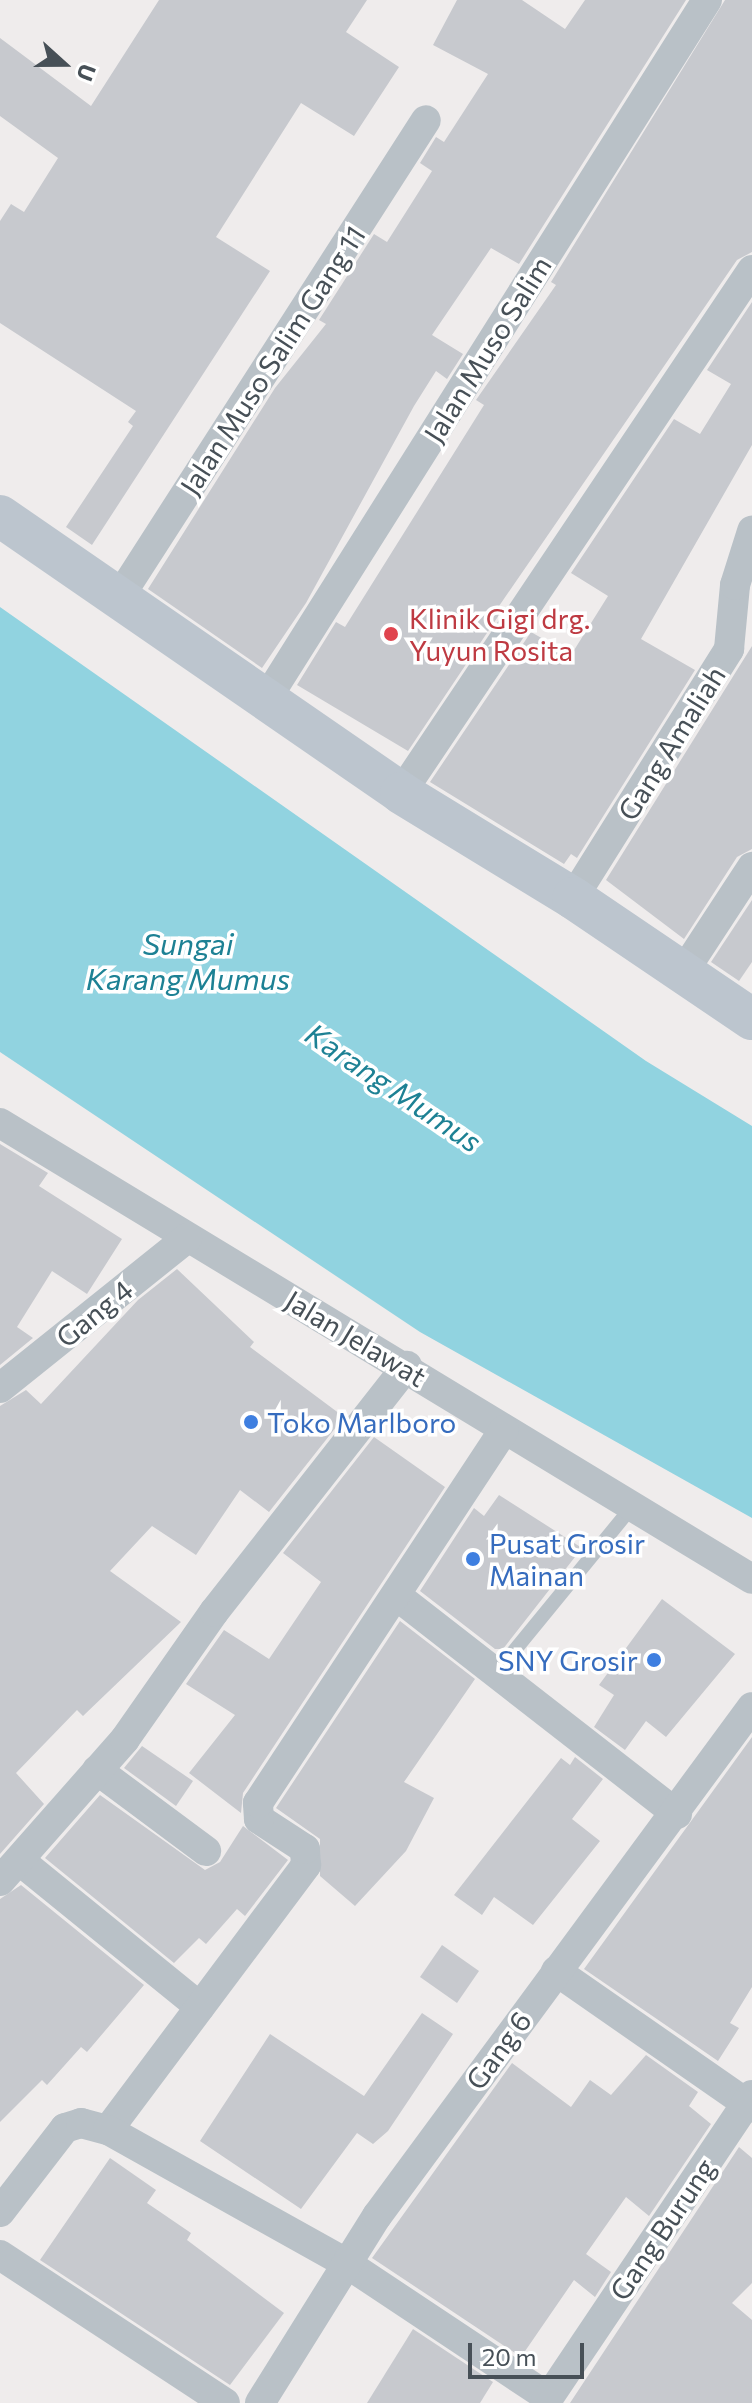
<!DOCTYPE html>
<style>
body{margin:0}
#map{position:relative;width:752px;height:2403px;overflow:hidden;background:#efecec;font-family:Commissioner,sans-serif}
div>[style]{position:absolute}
.water>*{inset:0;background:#91d3e0}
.building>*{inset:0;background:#c7c9ce}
.lane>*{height:14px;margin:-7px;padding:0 7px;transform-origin:7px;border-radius:7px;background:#b9c1c7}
.street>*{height:30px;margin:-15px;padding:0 15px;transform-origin:15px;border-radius:15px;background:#b9c1c7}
.secondary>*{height:42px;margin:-21px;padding:0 21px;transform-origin:21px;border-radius:21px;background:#bcc5ce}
.dots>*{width:22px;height:22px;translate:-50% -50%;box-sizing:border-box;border:4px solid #fff;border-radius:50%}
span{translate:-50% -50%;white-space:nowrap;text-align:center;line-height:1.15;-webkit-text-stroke:7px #fff;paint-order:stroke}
.street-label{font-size:28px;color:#475057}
.health-label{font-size:28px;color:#be3a42}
.left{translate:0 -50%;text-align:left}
.shop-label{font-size:28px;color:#366cbe}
.right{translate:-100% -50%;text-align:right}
.water-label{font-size:30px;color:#1d8194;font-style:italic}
.north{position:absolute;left:24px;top:24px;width:80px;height:80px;-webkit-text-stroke:6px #fff;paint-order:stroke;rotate:111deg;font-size:22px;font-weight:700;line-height:32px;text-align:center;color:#475057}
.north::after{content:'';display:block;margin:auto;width:28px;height:36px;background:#475057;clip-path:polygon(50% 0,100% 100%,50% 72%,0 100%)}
.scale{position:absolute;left:468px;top:2343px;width:116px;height:36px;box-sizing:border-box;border:4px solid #475057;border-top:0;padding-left:10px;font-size:24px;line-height:28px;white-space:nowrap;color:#475057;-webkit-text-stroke:6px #fff;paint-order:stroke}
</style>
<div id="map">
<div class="water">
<i style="clip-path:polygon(0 607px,646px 1061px,752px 1126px,752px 1518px,420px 1332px,0 1052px)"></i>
</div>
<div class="building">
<i style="clip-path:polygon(159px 0,367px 0,346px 32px,399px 67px,354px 136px,301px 103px,216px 237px,270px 271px,92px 545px,66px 527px,133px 426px,128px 422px,136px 411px,0 323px,0 221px,11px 204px,24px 212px,58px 158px,0 116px,0 38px,91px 106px)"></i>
<i style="clip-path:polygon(457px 0,522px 0,565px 29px,585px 0,686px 0,519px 264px,491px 248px,432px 335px,463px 354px,447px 379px,436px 371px,414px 406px,306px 603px,262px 668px,148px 589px,275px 388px,326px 324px,319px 320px,374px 234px,387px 242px,432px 171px,420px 163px,436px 137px,444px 142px,488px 74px,433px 45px)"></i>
<i style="clip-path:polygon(725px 0,752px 0,752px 252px,737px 260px,497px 609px,501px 612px,408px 751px,297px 685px,336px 622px,345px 627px,484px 405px,476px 400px,556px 285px,551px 282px)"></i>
<i style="clip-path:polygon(752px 302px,752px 445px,641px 639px,695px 670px,577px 858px,571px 854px,564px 864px,430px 782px,531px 632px,571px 655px,608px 596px,571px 573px,674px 419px,700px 434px,731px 384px,707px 370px)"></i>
<i style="clip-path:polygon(752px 646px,752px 849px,737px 857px,684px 939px,606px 880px)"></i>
<i style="clip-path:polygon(752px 900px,752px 962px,739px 981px,711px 962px)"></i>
<i style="clip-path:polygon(0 1144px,48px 1173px,39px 1186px,122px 1239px,87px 1294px,52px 1271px,17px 1327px,33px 1338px,0 1365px)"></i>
<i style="clip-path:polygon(177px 1269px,254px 1342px,250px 1347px,344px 1417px,269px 1512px,240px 1490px,196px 1555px,152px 1526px,110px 1571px,181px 1622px,83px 1716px,77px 1710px,16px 1773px,44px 1804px,0 1854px,0 1406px,26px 1390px,41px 1404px,138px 1300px)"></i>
<i style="clip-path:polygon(374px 1437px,445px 1487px,243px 1793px,241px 1813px,189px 1773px,235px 1715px,186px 1684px,224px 1630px,269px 1659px,321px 1582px,283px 1553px)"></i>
<i style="clip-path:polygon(499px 1495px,582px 1548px,503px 1649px,495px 1649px,420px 1591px,474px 1508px,484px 1516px)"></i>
<i style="clip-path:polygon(662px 1599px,735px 1654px,666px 1737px,646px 1721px,625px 1750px,594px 1727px,614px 1695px,599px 1685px)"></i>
<i style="clip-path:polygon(400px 1621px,475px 1679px,404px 1782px,434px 1798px,406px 1851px,355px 1906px,320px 1876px,320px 1839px,276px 1808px)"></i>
<i style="clip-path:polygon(752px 1737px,752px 1987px,730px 2023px,739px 2028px,718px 2061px,584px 1969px)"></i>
<i style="clip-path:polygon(142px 1746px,193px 1781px,176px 1806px,124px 1768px)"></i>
<i style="clip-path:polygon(575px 1757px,603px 1779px,572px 1819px,600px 1841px,533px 1925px,494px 1897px,482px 1915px,454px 1895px,561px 1758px,570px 1765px)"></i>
<i style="clip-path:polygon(100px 1795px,205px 1870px,220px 1862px,243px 1826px,288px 1860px,245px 1916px,237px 1909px,206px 1944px,199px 1938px,174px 1963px,45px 1858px)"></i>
<i style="clip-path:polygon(21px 1885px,144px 1985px,87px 2052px,81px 2047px,47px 2085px,42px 2080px,0 2122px,0 1899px)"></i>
<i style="clip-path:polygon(442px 1945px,479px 1971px,457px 2003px,420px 1977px)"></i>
<i style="clip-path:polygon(422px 2013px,453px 2034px,388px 2131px,373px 2144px,357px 2133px,301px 2209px,200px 2141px,270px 2034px,364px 2096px)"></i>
<i style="clip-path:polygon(646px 2055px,698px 2092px,689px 2106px,711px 2124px,649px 2216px,626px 2197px,586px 2254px,611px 2272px,595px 2297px,574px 2280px,521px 2357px,372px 2258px,512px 2063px,571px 2107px,590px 2080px,611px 2095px)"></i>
<i style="clip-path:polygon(739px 2147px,752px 2158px,752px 2283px,732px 2303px,752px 2320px,752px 2403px,570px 2403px)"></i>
<i style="clip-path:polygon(110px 2158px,156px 2190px,147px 2203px,191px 2233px,187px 2240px,284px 2313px,230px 2385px,40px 2260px)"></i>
<i style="clip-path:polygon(413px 2329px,493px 2382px,480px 2403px,367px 2403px)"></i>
</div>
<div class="lane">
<i style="left:496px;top:1673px;width:215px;rotate:-50.7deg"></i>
</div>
<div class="street">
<i style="left:118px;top:599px;width:569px;rotate:-57.26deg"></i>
<i style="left:267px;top:698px;width:825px;rotate:-57.77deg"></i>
<i style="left:401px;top:793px;width:630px;rotate:-56.13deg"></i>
<i style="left:573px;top:898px;width:294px;rotate:-57.9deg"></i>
<i style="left:729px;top:649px;width:64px;rotate:-84.6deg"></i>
<i style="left:735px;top:585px;width:57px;rotate:-72.5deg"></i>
<i style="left:682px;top:974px;width:128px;rotate:-56.8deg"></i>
<i style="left:0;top:1123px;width:879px;rotate:31.23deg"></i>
<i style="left:0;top:1388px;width:240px;rotate:-38.7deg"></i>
<i style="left:397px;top:1596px;width:355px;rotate:37.9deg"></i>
<i style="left:97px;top:1770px;width:136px;rotate:36.6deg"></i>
<i style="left:19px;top:1860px;width:233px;rotate:39.1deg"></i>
<i style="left:0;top:1881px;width:189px;rotate:-48.6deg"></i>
<i style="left:125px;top:1739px;width:155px;rotate:-55deg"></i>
<i style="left:214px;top:1612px;width:313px;rotate:-51.9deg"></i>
<i style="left:556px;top:1971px;width:239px;rotate:34.8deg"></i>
<i style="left:108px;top:2130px;width:331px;rotate:-53.2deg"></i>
<i style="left:306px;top:1865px;width:16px;rotate:-94deg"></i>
<i style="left:305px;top:1849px;width:55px;rotate:-146.9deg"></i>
<i style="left:259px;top:1819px;width:16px;rotate:-94deg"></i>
<i style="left:258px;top:1803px;width:447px;rotate:-56.6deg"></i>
<i style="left:0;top:2212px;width:106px;rotate:-52.3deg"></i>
<i style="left:65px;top:2128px;width:17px;rotate:-17deg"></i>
<i style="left:81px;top:2123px;width:28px;rotate:15deg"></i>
<i style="left:108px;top:2130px;width:273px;rotate:29.2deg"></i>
<i style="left:346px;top:2263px;width:242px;rotate:33.6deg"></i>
<i style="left:0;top:2255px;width:269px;rotate:33.3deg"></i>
<i style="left:260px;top:2403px;width:221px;rotate:-58deg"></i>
<i style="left:377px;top:2216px;width:632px;rotate:-53.62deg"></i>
<i style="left:545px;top:2403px;width:371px;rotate:-56.1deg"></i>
</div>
<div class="secondary">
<i style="left:0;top:516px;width:487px;rotate:34.6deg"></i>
<i style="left:401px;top:793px;width:202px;rotate:31.4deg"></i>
<i style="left:573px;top:898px;width:216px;rotate:34.1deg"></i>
</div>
<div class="dots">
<i style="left:391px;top:634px;background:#e0444e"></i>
<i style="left:251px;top:1422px;background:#3f7fe0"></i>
<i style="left:473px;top:1559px;background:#3f7fe0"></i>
<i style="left:654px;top:1660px;background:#3f7fe0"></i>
</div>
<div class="street-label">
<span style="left:487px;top:349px;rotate:-58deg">Jalan Muso Salim</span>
<span style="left:272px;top:360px;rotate:-57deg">Jalan Muso Salim Gang 11</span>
<span style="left:671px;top:743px;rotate:-58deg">Gang Amaliah</span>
<span style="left:94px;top:1313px;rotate:-39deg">Gang 4</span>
<span style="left:356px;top:1338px;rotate:31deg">Jalan Jelawat</span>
<span style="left:498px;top:2050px;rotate:-54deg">Gang 6</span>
<span style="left:662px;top:2229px;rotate:-56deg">Gang Burung</span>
</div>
<div class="health-label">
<span class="left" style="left:409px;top:634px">Klinik Gigi drg.<br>Yuyun Rosita</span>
</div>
<div class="shop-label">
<span class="left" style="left:267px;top:1422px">Toko Marlboro</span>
<span class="left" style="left:489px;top:1559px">Pusat Grosir<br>Mainan</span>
<span class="right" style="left:638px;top:1660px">SNY Grosir</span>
</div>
<div class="water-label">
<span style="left:188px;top:960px">Sungai<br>Karang Mumus</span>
<span style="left:394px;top:1087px;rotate:34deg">Karang Mumus</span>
</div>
<div class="north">U</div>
<div class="scale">20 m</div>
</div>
